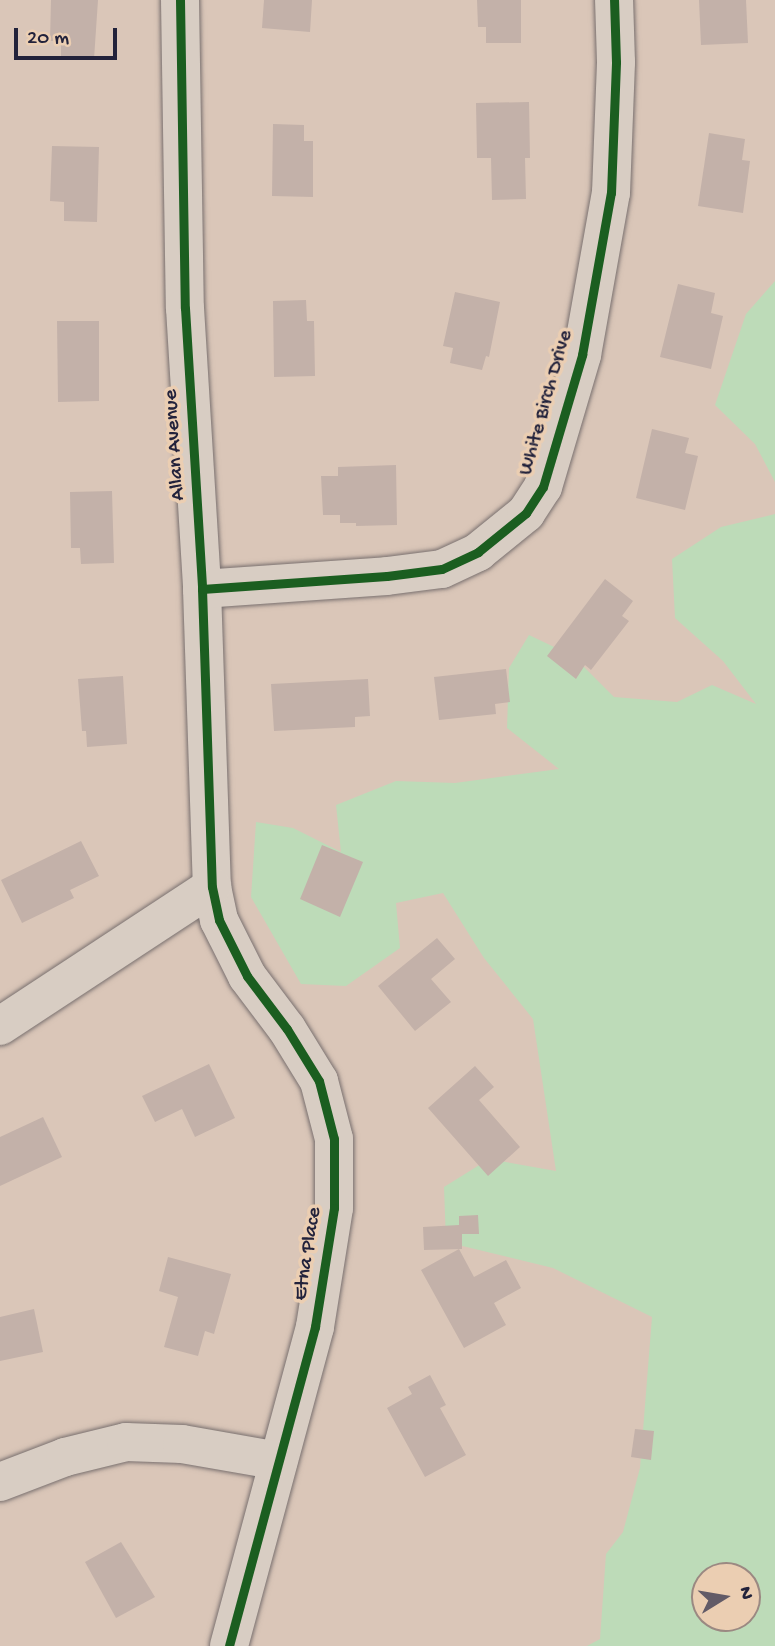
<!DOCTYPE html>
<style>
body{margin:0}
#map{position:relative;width:775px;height:1646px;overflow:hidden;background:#dac6b8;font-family:"Gochi Hand",sans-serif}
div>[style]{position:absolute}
.green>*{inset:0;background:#bddbb8}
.building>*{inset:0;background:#c3b1a9}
.roads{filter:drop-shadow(0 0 2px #79706f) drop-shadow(0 0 2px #79706f)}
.minor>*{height:38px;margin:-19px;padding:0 19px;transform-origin:19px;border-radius:19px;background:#d8cdc3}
.cycleway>*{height:9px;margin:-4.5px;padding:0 4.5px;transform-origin:4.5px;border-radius:4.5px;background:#1b5e20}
span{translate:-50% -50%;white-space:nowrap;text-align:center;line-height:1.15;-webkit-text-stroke:7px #ebceb2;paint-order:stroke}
.street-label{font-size:21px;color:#22223b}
.north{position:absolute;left:691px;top:1562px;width:70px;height:70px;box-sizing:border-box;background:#ebceb2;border:2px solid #9b8982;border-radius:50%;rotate:79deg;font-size:19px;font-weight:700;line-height:28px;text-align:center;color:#22223b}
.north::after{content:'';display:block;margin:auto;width:24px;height:32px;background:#625b67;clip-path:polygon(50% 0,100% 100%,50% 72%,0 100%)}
.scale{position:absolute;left:14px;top:28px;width:103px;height:32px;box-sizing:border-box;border:4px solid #22223b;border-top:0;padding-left:9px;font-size:21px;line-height:24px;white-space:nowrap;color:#22223b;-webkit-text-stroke:5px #ebceb2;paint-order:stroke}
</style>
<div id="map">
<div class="green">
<i style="clip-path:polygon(775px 281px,775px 482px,755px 444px,715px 405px,746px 314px)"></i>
<i style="clip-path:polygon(evenodd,775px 514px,775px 1646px,587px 1646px,600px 1639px,606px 1554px,623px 1532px,640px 1468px,652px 1317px,553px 1268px,446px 1242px,444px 1187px,489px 1159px,556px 1171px,533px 1019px,484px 958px,443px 893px,396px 903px,400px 948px,346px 986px,301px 984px,251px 897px,256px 822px,293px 828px,341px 852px,336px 805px,396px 781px,455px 783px,559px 769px,507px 728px,509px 668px,529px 635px,573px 656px,614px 697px,677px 702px,712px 685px,756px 704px,723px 661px,675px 618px,672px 559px,721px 527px,775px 514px,705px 1576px,747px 1576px,747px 1618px,705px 1618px,705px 1576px)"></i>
</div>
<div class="building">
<i style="clip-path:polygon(51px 0,98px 0,94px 59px,61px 58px,61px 41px,50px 41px)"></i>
<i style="clip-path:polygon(264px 0,312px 0,310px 32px,262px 28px)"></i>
<i style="clip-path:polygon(477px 0,521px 0,521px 43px,486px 43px,486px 27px,478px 27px)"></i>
<i style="clip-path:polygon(699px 0,746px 0,748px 43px,701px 45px)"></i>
<i style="clip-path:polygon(529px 102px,530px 158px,525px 158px,526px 199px,492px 200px,491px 158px,477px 158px,476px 103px)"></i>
<i style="clip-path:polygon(273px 124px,304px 125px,304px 141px,313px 141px,313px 197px,272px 196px)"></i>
<i style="clip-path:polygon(709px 133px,745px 139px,742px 160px,750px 161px,743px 213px,698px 206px)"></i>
<i style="clip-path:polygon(52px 146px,99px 147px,97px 222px,64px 221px,64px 202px,50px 201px)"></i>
<i style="clip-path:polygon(678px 284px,715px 293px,711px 313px,723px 316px,711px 369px,660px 357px)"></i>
<i style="clip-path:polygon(455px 292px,500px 302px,489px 357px,486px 356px,482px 370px,450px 363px,453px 348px,443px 346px)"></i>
<i style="clip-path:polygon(306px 300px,307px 321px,314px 321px,315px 376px,274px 377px,273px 301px)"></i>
<i style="clip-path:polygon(57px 321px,99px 321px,99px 401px,58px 402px)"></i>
<i style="clip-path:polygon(652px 429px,689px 438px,685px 453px,698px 456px,685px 510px,636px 498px)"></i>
<i style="clip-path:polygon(396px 465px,397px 525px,356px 526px,356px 523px,340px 523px,340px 515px,323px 515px,321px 476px,338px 476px,338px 467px)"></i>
<i style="clip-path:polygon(112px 491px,114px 563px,81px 564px,80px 548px,71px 548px,70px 492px)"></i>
<i style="clip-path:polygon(605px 579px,633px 601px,622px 616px,629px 621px,591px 670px,585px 665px,576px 679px,547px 656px)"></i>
<i style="clip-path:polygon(506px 669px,510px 702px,495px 704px,496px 714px,439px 720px,434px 677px)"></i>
<i style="clip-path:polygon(123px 676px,127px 744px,87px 747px,86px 731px,82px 731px,78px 679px)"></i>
<i style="clip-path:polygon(368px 679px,370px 716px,355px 717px,355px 727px,274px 731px,271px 684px)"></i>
<i style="clip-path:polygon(81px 841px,99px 876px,70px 890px,74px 898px,22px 923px,1px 880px)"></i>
<i style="clip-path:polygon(322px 845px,363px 862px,340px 917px,300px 899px)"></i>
<i style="clip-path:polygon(437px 938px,455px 959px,431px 979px,451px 1002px,415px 1031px,378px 986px)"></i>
<i style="clip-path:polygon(209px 1064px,235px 1118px,195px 1137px,182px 1109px,155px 1122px,142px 1096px)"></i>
<i style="clip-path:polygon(475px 1066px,494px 1087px,479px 1100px,520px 1147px,488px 1176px,428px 1108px)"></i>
<i style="clip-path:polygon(43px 1117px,62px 1157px,0 1186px,0 1137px)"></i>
<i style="clip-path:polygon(478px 1215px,479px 1234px,462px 1234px,462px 1249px,424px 1250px,423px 1227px,459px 1225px,459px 1216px)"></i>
<i style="clip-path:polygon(459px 1249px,474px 1277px,506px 1260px,521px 1288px,494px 1303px,506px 1325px,464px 1348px,421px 1270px)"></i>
<i style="clip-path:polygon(168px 1257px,231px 1274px,214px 1334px,205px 1331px,198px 1356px,164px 1347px,178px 1297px,159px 1291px)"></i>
<i style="clip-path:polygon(34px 1309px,43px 1352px,0 1361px,0 1317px)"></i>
<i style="clip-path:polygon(430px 1375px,446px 1405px,440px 1408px,466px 1455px,425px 1477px,387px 1408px,412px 1394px,408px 1387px)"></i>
<i style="clip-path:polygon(635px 1429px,654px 1431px,651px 1460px,631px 1457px)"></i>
<i style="clip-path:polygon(121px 1542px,155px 1597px,116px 1618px,85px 1562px)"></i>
</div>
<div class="roads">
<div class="minor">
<i style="left:180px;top:0;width:308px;rotate:89.1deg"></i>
<i style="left:185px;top:308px;width:282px;rotate:86.5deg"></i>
<i style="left:202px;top:589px;width:298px;rotate:88.1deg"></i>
<i style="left:212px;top:887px;width:34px;rotate:78deg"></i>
<i style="left:219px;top:920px;width:63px;rotate:63.4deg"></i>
<i style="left:247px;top:976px;width:66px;rotate:53deg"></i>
<i style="left:287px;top:1029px;width:61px;rotate:58.4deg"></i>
<i style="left:319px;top:1081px;width:60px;rotate:75.5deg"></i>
<i style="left:334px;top:1139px;width:69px;rotate:90deg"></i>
<i style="left:334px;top:1208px;width:121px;rotate:99.1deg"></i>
<i style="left:315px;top:1327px;width:330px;rotate:105.1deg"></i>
<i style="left:202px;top:589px;width:185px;rotate:-4deg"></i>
<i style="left:387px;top:576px;width:55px;rotate:-7.3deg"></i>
<i style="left:442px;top:569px;width:40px;rotate:-25deg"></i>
<i style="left:478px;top:552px;width:62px;rotate:-39.1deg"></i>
<i style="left:526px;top:513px;width:31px;rotate:-57deg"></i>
<i style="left:543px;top:487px;width:138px;rotate:-73.5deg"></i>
<i style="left:582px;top:355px;width:165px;rotate:-79.9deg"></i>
<i style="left:611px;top:193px;width:131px;rotate:-87.8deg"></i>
<i style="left:616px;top:62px;width:62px;rotate:-91.8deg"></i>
<i style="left:0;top:1026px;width:254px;rotate:-33.3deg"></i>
<i style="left:0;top:1482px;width:70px;rotate:-21deg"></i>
<i style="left:65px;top:1457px;width:63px;rotate:-13.8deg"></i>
<i style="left:126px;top:1442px;width:56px;rotate:2deg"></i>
<i style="left:182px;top:1444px;width:98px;rotate:9.9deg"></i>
</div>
</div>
<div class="cycleway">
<i style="left:180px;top:0;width:308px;rotate:89.1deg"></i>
<i style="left:185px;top:308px;width:282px;rotate:86.5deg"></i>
<i style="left:202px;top:589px;width:298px;rotate:88.1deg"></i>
<i style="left:212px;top:887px;width:34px;rotate:78deg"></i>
<i style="left:219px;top:920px;width:63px;rotate:63.4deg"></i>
<i style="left:247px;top:976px;width:66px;rotate:53deg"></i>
<i style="left:287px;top:1029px;width:61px;rotate:58.4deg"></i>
<i style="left:319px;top:1081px;width:60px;rotate:75.5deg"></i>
<i style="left:334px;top:1139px;width:69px;rotate:90deg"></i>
<i style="left:334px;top:1208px;width:121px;rotate:99.1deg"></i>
<i style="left:315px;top:1327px;width:330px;rotate:105.1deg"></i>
<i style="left:202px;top:589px;width:185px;rotate:-4deg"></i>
<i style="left:387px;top:576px;width:55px;rotate:-7.3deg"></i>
<i style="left:442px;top:569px;width:40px;rotate:-25deg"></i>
<i style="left:478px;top:552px;width:62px;rotate:-39.1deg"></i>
<i style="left:526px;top:513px;width:31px;rotate:-57deg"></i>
<i style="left:543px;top:487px;width:138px;rotate:-73.5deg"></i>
<i style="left:582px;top:355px;width:165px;rotate:-79.9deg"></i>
<i style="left:611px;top:193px;width:131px;rotate:-87.8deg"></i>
<i style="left:616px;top:62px;width:62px;rotate:-91.8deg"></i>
</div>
<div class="street-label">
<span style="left:547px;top:403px;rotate:-74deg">White Birch Drive</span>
<span style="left:176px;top:445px;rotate:-94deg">Allan Avenue</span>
<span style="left:309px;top:1254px;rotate:-81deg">Etna Place</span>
</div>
<div class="north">N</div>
<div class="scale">20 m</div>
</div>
